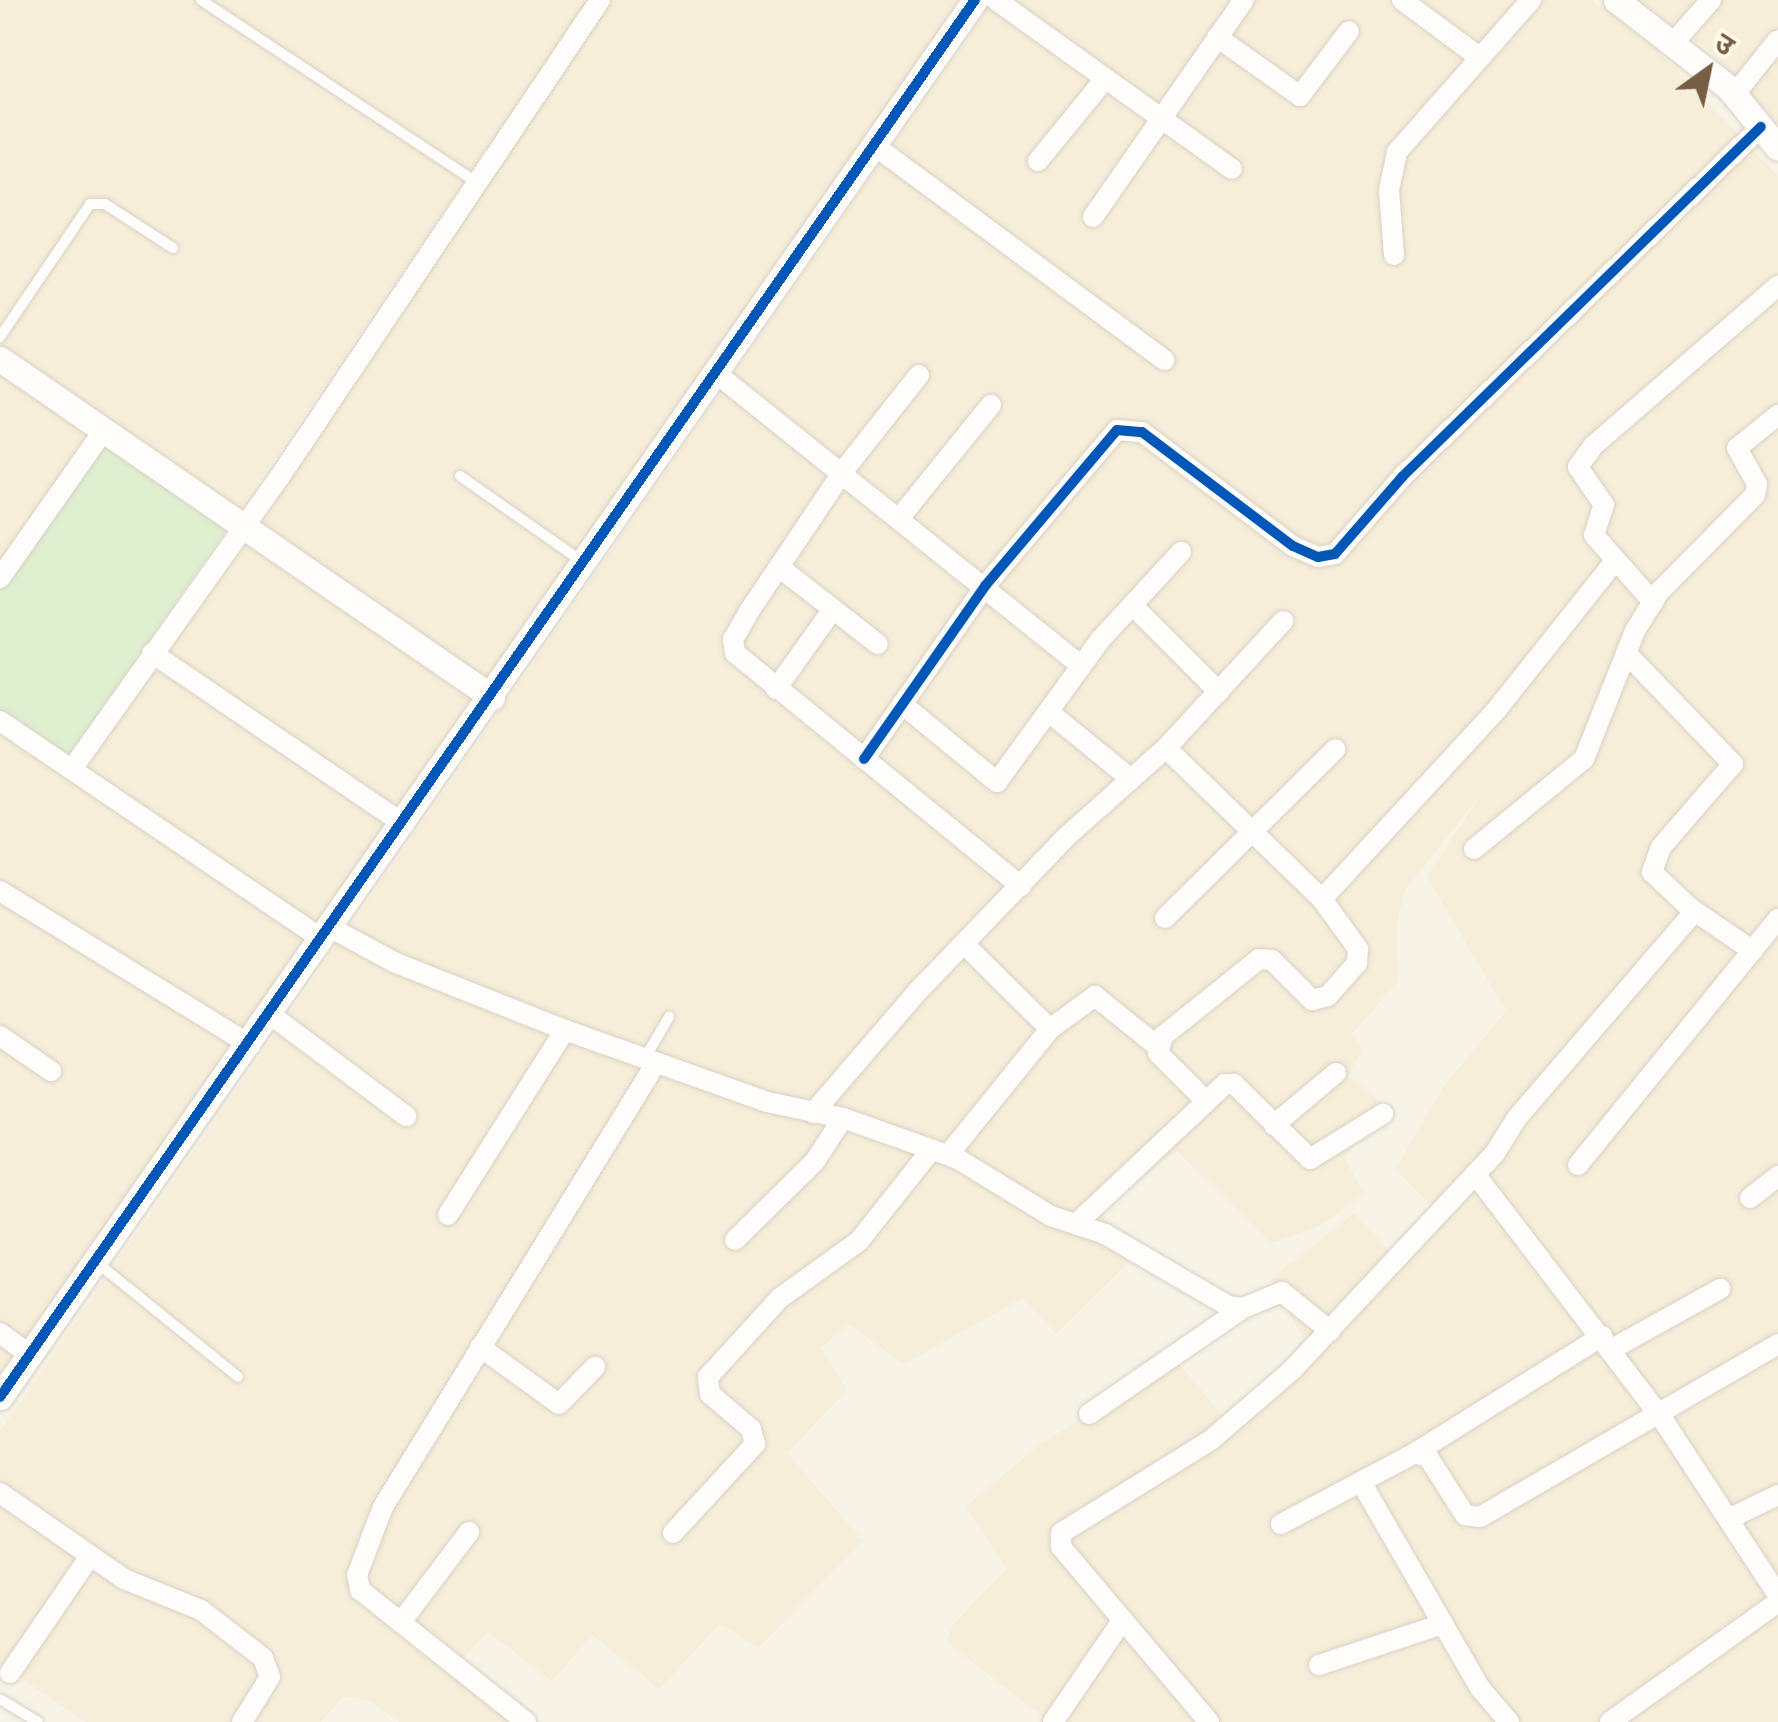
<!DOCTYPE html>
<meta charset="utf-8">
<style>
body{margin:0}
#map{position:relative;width:1778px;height:1722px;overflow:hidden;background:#f7f4e7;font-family:"Varela Round","Noto Sans Devanagari",sans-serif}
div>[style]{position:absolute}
.residential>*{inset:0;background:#f7eed9}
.green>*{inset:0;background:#dff0d0}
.roads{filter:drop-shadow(0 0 2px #d9d1c5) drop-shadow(0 0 2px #d9d1c5)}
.service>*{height:10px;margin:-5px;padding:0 5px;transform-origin:5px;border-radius:5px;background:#fefdfb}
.minor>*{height:20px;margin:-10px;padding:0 10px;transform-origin:10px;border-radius:10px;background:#fefdfb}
.tertiary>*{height:25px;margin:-12.5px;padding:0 12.5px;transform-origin:12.5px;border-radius:12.5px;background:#fefdfb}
.cycleway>*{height:10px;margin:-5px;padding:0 5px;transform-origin:5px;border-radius:5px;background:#0057b8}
span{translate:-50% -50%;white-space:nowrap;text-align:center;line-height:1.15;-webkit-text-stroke:9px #fff9e9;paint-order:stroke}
.north{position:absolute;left:1658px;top:20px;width:100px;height:100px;-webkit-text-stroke:8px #fff9e9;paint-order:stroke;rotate:33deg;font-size:28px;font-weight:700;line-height:40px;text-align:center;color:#785d45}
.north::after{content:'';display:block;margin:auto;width:35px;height:45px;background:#785d45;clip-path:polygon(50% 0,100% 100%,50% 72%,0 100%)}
</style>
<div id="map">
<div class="residential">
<i style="clip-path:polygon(0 0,589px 0,240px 509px,0 571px)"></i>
<i style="clip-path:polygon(606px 0,961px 0,321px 921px,310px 921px,85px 767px)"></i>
<i style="clip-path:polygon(993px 0,1592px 0,1647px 39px,1778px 176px,1778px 1722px,1049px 1722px,947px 1642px,952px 1626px,1006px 1569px,966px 1506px,1042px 1443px,1176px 1360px,1234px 1429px,1311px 1353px,1270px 1280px,1354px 1213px,1399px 1262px,1440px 1215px,1395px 1169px,1444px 1086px,1506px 1011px,1427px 877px,1479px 797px,1405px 890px,1397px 923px,1398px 981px,1352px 1034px,1362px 1051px,1349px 1076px,1387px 1107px,1344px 1158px,1365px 1193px,1320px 1226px,1271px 1243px,1177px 1151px,1101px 1208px,1129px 1262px,1056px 1334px,1023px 1298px,904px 1364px,848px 1324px,821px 1348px,847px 1390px,787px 1453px,863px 1541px,758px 1648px,720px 1624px,659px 1689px,592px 1635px,552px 1681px,488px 1632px,456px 1664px,524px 1722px,399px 1722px,367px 1700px,344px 1696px,321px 1722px,86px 1722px,0 1664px,0 1431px)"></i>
<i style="clip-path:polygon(1633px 0,1778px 0,1778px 123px,1710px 51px)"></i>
<i style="clip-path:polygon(0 735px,312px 943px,0 1373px)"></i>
</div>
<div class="green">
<i style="clip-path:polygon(102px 442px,228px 528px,68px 757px,0 712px,0 590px)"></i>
</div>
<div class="roads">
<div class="service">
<i style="left:201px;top:0;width:331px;rotate:33.5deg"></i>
<i style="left:0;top:337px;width:161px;rotate:-55.9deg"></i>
<i style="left:90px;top:204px;width:15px"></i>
<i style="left:105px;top:204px;width:81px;rotate:32.9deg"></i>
<i style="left:460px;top:476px;width:146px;rotate:35deg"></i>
<i style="left:645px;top:1058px;width:48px;rotate:-59.7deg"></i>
<i style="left:95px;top:1261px;width:184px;rotate:39deg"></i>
<i style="left:0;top:1699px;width:44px;rotate:31.2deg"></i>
</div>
<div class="minor">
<i style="left:996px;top:0;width:290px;rotate:35.6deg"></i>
<i style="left:1402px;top:0;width:96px;rotate:36.5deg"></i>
<i style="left:1217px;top:37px;width:102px;rotate:35.4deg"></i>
<i style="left:1300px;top:96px;width:81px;rotate:-53deg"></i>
<i style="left:1673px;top:43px;width:57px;rotate:-48.5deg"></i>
<i style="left:1734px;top:95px;width:70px;rotate:-51.3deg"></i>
<i style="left:875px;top:146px;width:360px;rotate:36.5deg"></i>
<i style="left:1038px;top:161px;width:104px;rotate:-50.8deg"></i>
<i style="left:1093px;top:217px;width:264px;rotate:-55.2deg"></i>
<i style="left:1394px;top:255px;width:65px;rotate:-94.4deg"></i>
<i style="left:1389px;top:190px;width:39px;rotate:-78deg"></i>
<i style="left:1397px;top:152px;width:203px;rotate:-48.6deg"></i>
<i style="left:717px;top:374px;width:467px;rotate:38.7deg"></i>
<i style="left:919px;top:375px;width:121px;rotate:128.3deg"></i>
<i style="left:844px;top:470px;width:169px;rotate:123.9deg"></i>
<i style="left:750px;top:610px;width:34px;rotate:120deg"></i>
<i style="left:733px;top:639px;width:14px;rotate:82deg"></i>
<i style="left:735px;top:653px;width:369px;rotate:39.2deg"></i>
<i style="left:901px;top:516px;width:143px;rotate:-51deg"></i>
<i style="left:779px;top:567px;width:125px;rotate:37.9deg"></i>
<i style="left:0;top:578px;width:181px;rotate:-54.9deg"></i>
<i style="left:1653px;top:602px;width:89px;rotate:-131.4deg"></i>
<i style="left:1594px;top:535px;width:32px;rotate:-72deg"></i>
<i style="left:1604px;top:505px;width:46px;rotate:-124.4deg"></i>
<i style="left:1578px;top:467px;width:26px;rotate:-54deg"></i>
<i style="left:1593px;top:446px;width:245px;rotate:-40.9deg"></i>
<i style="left:1132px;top:605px;width:123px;rotate:45deg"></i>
<i style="left:152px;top:653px;width:305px;rotate:34.2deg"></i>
<i style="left:1627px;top:654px;width:153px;rotate:46.1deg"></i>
<i style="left:1733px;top:764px;width:110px;rotate:130.9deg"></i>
<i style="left:1661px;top:847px;width:27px;rotate:110deg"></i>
<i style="left:1652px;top:872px;width:52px;rotate:43.5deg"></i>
<i style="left:1690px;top:908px;width:76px;rotate:34.3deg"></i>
<i style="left:776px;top:689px;width:98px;rotate:-54.5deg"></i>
<i style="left:902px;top:704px;width:123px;rotate:39.4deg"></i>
<i style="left:997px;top:782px;width:175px;rotate:-54deg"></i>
<i style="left:1100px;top:640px;width:120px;rotate:-47.4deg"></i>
<i style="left:1049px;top:712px;width:106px;rotate:39.3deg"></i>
<i style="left:0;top:721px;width:390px;rotate:34.1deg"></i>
<i style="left:1166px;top:748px;width:217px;rotate:44.1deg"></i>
<i style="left:1322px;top:899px;width:260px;rotate:-47.3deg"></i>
<i style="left:1498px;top:708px;width:188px;rotate:-51.5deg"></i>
<i style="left:864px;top:759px;width:211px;rotate:-55deg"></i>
<i style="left:985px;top:586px;width:204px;rotate:-49.8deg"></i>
<i style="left:1117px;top:430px;width:25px;rotate:5deg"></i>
<i style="left:1142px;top:432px;width:189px;rotate:37.1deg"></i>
<i style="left:1293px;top:546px;width:27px;rotate:24deg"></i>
<i style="left:1318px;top:557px;width:17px;rotate:-10deg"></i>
<i style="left:1335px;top:554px;width:103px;rotate:-48.9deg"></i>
<i style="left:1403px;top:476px;width:500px;rotate:-44.3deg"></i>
<i style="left:72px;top:769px;width:357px;rotate:-54.6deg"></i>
<i style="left:279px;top:478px;width:576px;rotate:-56.12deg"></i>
<i style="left:1474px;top:849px;width:142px;rotate:-39.3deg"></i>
<i style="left:1584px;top:759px;width:138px;rotate:-68.3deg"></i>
<i style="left:1635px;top:631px;width:46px;rotate:-58.4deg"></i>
<i style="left:1659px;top:592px;width:136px;rotate:-45.3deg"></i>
<i style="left:1755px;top:495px;width:11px;rotate:-80deg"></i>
<i style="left:1757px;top:484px;width:41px;rotate:-119.1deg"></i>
<i style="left:1737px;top:448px;width:53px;rotate:-38.8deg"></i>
<i style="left:0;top:891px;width:294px;rotate:31.6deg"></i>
<i style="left:1165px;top:918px;width:240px;rotate:-44.7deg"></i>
<i style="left:331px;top:928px;width:74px;rotate:28.3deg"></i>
<i style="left:396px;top:963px;width:182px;rotate:21.6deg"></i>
<i style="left:565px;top:1030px;width:214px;rotate:19.6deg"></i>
<i style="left:767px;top:1102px;width:78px;rotate:11.9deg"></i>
<i style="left:843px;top:1118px;width:122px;rotate:19.6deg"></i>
<i style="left:958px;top:1159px;width:109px;rotate:31.5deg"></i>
<i style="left:1051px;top:1216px;width:57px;rotate:18.4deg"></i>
<i style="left:1105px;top:1234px;width:143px;rotate:30.3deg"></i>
<i style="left:1228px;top:1306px;width:15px;rotate:8deg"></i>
<i style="left:1243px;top:1308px;width:42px;rotate:-22.3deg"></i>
<i style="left:1282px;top:1292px;width:62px;rotate:39.1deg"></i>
<i style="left:271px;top:1015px;width:169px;rotate:36.8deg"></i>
<i style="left:1050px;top:1029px;width:56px;rotate:-36.3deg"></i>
<i style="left:1095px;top:996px;width:80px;rotate:38.9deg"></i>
<i style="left:0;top:1036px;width:62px;rotate:34.5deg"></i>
<i style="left:1204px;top:1099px;width:65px;rotate:-135deg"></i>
<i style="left:1158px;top:1053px;width:18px;rotate:-74deg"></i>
<i style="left:1163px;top:1036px;width:123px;rotate:-38.7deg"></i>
<i style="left:1259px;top:959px;width:13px;rotate:4deg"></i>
<i style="left:1272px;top:960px;width:57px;rotate:45deg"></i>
<i style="left:1312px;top:1000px;width:16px;rotate:-14deg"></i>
<i style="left:1328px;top:996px;width:44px;rotate:-48.7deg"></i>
<i style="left:1357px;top:963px;width:14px;rotate:-86deg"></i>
<i style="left:1358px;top:949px;width:62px;rotate:-125.8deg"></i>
<i style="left:813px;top:1113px;width:161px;rotate:-49.3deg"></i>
<i style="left:918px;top:991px;width:214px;rotate:-46.1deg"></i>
<i style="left:1066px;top:837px;width:134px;rotate:-41.7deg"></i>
<i style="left:1166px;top:748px;width:173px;rotate:-47.3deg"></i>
<i style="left:1274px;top:1125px;width:81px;rotate:-40deg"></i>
<i style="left:948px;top:1155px;width:162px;rotate:-51deg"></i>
<i style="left:1050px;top:1029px;width:120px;rotate:-135.3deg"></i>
<i style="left:1578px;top:1165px;width:317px;rotate:-50.9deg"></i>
<i style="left:1475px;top:1174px;width:306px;rotate:52.6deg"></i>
<i style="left:1661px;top:1417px;width:213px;rotate:56.7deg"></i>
<i style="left:1750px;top:1198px;width:36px;rotate:-38deg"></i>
<i style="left:448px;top:1215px;width:219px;rotate:-57.7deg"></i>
<i style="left:1076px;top:1224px;width:204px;rotate:-43.2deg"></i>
<i style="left:1225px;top:1084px;width:9px"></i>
<i style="left:1234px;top:1084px;width:107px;rotate:44.6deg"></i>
<i style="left:1310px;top:1159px;width:86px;rotate:-31.7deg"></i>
<i style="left:735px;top:1240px;width:112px;rotate:-44.6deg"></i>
<i style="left:815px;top:1161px;width:51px;rotate:-56.9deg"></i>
<i style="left:0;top:1333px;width:36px;rotate:36deg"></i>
<i style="left:480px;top:1347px;width:97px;rotate:35.8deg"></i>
<i style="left:559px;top:1404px;width:52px;rotate:-45.8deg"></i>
<i style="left:1612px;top:1349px;width:124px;rotate:-29.1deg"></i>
<i style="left:1089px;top:1414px;width:187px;rotate:-34.5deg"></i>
<i style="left:1415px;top:1453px;width:221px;rotate:-32deg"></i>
<i style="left:1361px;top:1482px;width:238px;rotate:60deg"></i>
<i style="left:1480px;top:1688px;width:45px;rotate:49.5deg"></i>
<i style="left:0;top:1493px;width:151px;rotate:34.7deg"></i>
<i style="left:124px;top:1579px;width:83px;rotate:21.9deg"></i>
<i style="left:201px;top:1610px;width:78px;rotate:37.7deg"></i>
<i style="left:263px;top:1658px;width:20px;rotate:70deg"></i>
<i style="left:270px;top:1677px;width:53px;rotate:121.9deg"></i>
<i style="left:1728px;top:1519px;width:55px;rotate:-25.6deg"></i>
<i style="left:1281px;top:1524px;width:152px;rotate:-27.9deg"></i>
<i style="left:1415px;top:1453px;width:14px;rotate:17deg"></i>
<i style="left:1428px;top:1457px;width:69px;rotate:57.5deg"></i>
<i style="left:1465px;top:1515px;width:15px;rotate:8deg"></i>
<i style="left:1480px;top:1517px;width:345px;rotate:-30.1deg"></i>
<i style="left:673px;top:1533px;width:121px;rotate:-47.3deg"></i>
<i style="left:755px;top:1444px;width:16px;rotate:-105deg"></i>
<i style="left:751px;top:1429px;width:54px;rotate:-139.5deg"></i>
<i style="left:710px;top:1394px;width:17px;rotate:-97deg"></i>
<i style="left:708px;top:1377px;width:107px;rotate:-47.7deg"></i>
<i style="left:780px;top:1298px;width:97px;rotate:-35.8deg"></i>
<i style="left:859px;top:1241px;width:117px;rotate:-51.6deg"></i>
<i style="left:401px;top:1622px;width:113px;rotate:-52.9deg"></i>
<i style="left:1319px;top:1665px;width:131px;rotate:-18.3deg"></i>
<i style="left:10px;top:1673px;width:142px;rotate:-55.6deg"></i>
<i style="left:526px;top:1722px;width:212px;rotate:-141.5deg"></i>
<i style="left:360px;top:1590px;width:15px;rotate:-101deg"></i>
<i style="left:357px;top:1575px;width:73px;rotate:-69.1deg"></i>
<i style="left:383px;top:1507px;width:521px;rotate:-58.41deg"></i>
<i style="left:1053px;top:1722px;width:122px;rotate:-55.7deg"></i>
<i style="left:1209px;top:1722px;width:229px;rotate:-130.2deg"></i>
<i style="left:1061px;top:1547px;width:14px;rotate:-90deg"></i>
<i style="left:1061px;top:1533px;width:176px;rotate:-31.8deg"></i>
<i style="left:1211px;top:1440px;width:107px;rotate:-40.8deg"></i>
<i style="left:1292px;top:1370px;width:297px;rotate:-46.9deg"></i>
<i style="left:1495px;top:1153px;width:40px;rotate:-58deg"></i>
<i style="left:1516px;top:1119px;width:274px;rotate:-49.3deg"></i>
<i style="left:1610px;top:1722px;width:206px;rotate:-35.5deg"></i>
</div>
<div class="tertiary">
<i style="left:1616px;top:0;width:143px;rotate:37.9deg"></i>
<i style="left:1729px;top:88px;width:77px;rotate:50.8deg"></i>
<i style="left:0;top:359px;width:597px;rotate:34.49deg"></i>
<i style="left:0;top:1397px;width:1704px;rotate:-55.09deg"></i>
</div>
</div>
<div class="cycleway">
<i style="left:864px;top:759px;width:211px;rotate:-55deg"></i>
<i style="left:985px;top:586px;width:204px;rotate:-49.8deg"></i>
<i style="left:1117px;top:430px;width:25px;rotate:5deg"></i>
<i style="left:1142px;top:432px;width:189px;rotate:37.1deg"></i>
<i style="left:1293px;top:546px;width:27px;rotate:24deg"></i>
<i style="left:1318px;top:557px;width:17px;rotate:-10deg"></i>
<i style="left:1335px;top:554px;width:103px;rotate:-48.9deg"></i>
<i style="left:1403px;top:476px;width:500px;rotate:-44.3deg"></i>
<i style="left:0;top:1397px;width:1704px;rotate:-55.09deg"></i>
</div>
<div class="north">उ</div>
</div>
